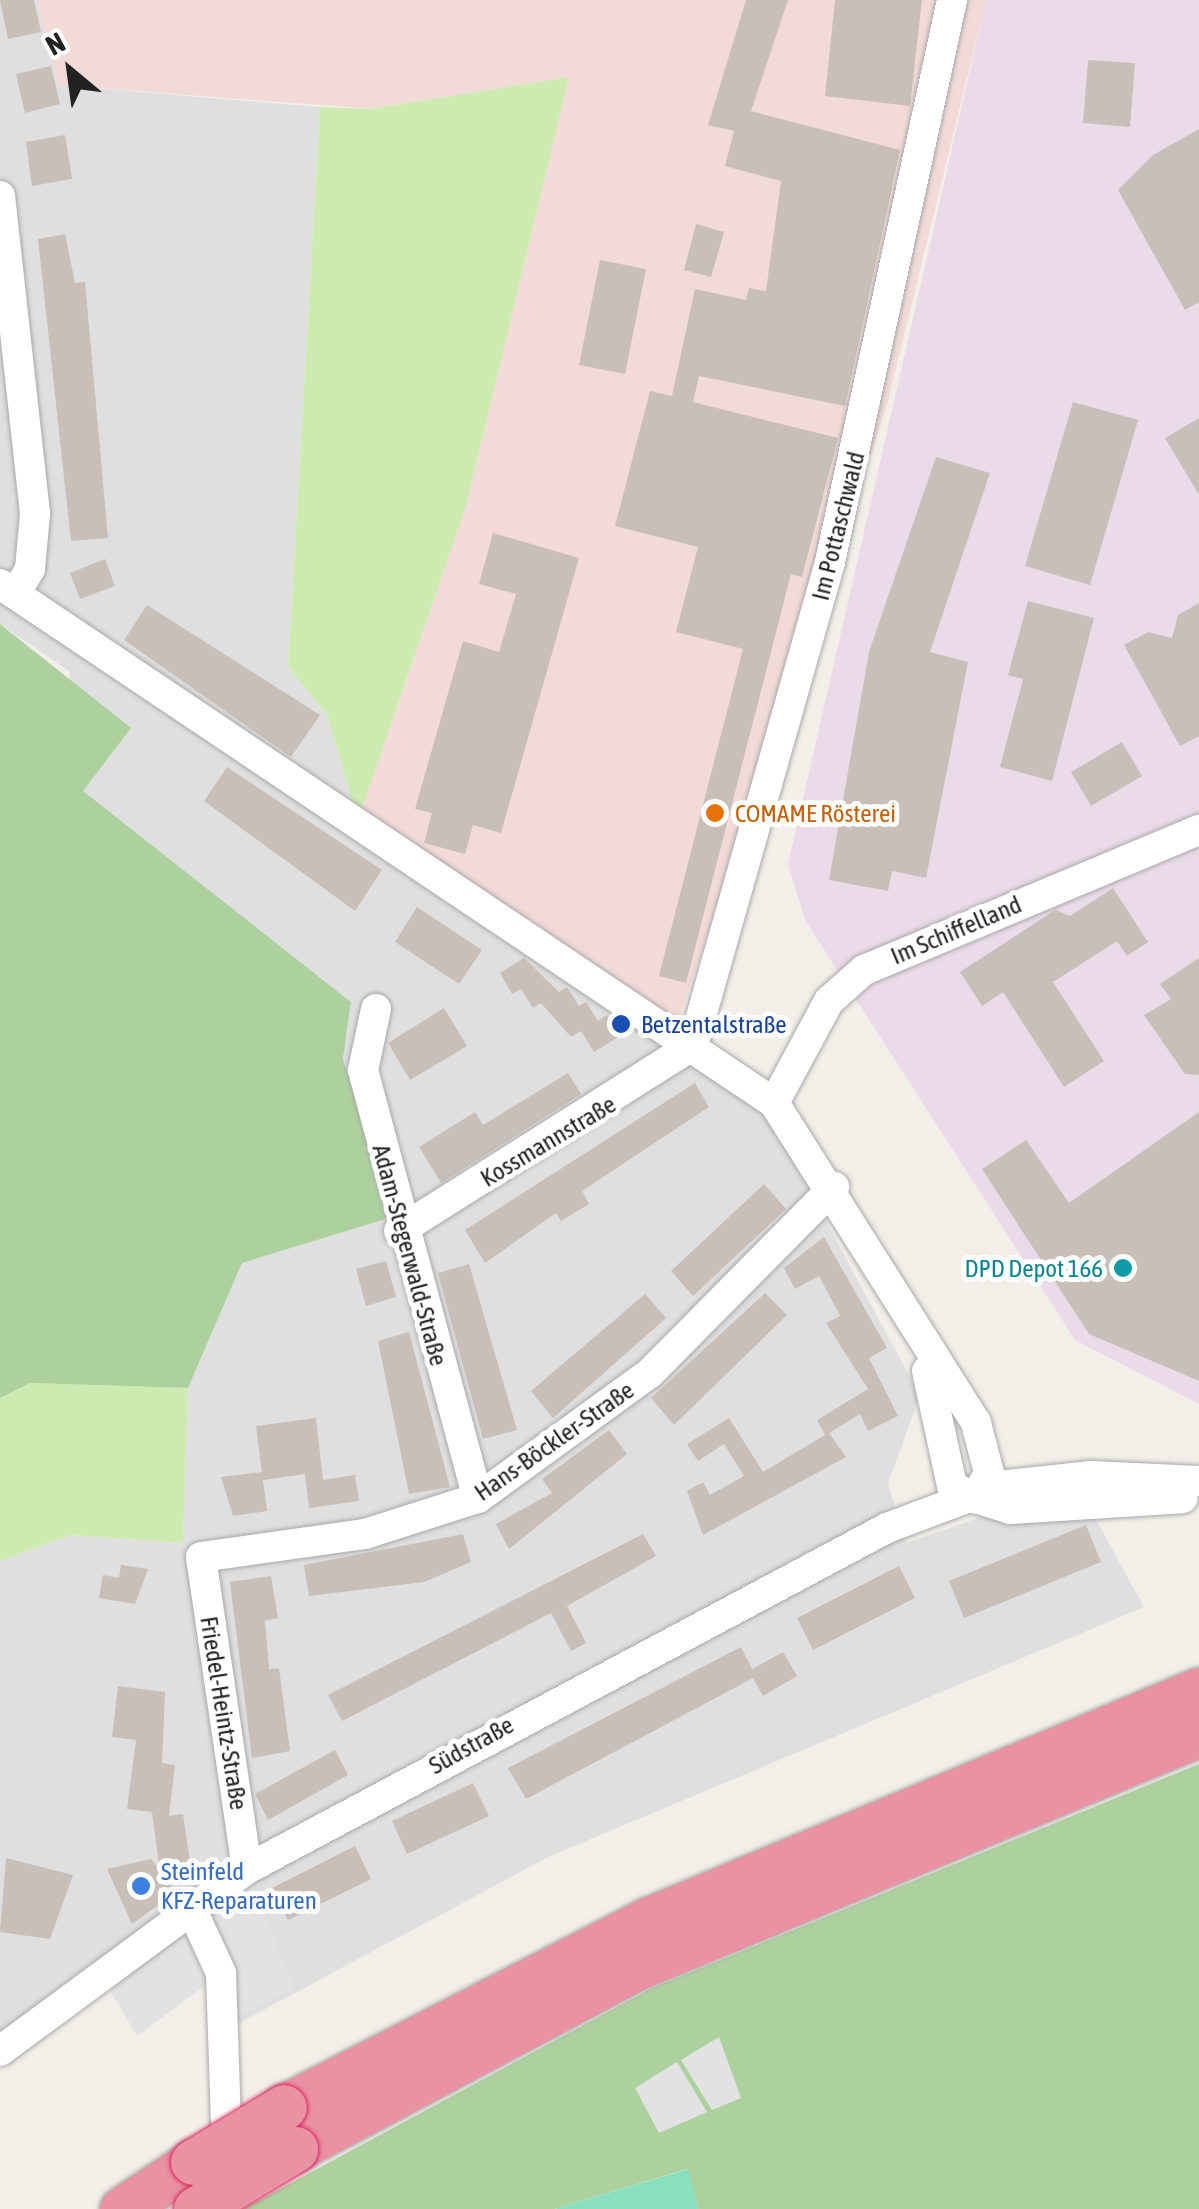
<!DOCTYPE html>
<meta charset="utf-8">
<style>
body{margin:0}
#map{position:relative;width:1199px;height:2209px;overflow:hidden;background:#f2efe9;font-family:"Asap Condensed",sans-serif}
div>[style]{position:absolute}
.residential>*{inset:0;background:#e0dfdf}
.commercial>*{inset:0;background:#f2dad9}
.industrial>*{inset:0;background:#ebdbe8}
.grass>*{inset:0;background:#cdebb0}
.forest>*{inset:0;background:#add19e}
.pitch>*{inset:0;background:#88e0be}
.parking>*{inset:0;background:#e2e2e2}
.building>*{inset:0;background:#c7bfb8}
.roads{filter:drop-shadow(0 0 2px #a9a9a9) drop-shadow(0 0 2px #a9a9a9)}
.minor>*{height:30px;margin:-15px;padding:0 15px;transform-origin:15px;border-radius:15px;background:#fff}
.highway>*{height:45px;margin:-22.5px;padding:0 22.5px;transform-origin:22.5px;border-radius:22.5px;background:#e892a2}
.bridges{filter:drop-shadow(0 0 2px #dc2a67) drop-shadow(0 0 2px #dc2a67)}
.highway-bridge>*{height:45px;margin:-22.5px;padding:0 22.5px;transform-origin:22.5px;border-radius:22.5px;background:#e892a2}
.dots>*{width:28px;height:28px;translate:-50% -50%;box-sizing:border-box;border:5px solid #fff;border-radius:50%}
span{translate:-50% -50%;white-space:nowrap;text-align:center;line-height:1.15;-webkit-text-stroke:10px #fff;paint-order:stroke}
.street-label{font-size:25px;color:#222}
.food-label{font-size:25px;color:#c56008}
.left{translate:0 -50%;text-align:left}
.transit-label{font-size:25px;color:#164399}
.culture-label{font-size:25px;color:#0d838f}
.right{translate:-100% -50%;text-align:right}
.shop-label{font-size:25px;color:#366cbe}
.north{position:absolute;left:20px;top:20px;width:100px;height:100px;-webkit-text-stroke:8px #fff;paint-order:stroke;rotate:331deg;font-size:28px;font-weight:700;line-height:40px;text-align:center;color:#222}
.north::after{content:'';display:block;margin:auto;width:35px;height:45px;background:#222;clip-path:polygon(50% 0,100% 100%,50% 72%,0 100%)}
</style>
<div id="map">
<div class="residential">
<i style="clip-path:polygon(0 0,37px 0,58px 85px,320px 107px,288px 667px,327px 715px,358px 820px,677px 1025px,772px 1121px,920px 1396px,888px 1483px,906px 1543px,987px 1515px,1090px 1509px,1144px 1607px,548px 1857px,239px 2023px,179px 1903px,0 2032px,0 1561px,71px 1535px,183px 1543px,188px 1388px,242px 1263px,392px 1216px,343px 1059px,351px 1002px,82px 791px,69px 671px,0 624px)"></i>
</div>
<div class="commercial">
<i style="clip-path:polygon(37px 0,986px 0,886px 409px,677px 1025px,358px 820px,466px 506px,569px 77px,371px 109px,58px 85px)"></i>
</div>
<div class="industrial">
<i style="clip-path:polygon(986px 0,1199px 0,1199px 1404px,1075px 1340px,805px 920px,788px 864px)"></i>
</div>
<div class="grass">
<i style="clip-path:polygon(569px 77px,466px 506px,358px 820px,327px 715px,288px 667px,320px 107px,371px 109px)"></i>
<i style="clip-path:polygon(30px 1383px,188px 1388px,183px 1543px,71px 1535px,0 1561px,0 1398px)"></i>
</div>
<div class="forest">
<i style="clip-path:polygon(0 624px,131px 728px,83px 791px,351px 1002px,343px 1059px,392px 1217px,242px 1263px,188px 1388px,30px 1383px,0 1398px)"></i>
<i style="clip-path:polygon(1199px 1764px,1199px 2209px,698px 2209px,687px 2169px,554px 2209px,243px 2209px,652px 1988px)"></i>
</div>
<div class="pitch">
<i style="clip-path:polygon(688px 2169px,698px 2209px,554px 2209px)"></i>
</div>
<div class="parking">
<i style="clip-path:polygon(247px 1873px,293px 1987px,229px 2023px,222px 1973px,137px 2036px,102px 1977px)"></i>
<i style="clip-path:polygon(719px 2037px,741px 2098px,712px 2110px,681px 2060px)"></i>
<i style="clip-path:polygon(677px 2062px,707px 2112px,659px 2133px,635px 2088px)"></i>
</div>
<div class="building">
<i style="clip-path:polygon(0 0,34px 0,41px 32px,8px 39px)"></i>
<i style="clip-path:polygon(746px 0,788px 0,751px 111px,900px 150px,845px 406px,699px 376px,693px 402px,838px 438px,802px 577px,791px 574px,686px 983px,659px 976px,743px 649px,676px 632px,698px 547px,615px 526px,650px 391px,672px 396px,695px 289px,746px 300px,749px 288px,766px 291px,781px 181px,725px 166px,734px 131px,708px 125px)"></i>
<i style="clip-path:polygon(835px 0,922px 0,910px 106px,825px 96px)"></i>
<i style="clip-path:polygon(1088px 60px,1135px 63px,1130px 127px,1083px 123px)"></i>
<i style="clip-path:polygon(51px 66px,60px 104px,25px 113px,16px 74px)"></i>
<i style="clip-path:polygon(1199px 129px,1199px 302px,1185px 310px,1118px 190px,1153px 155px)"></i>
<i style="clip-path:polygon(65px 135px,72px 179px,32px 186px,26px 142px)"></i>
<i style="clip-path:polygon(696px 224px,724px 232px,711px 277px,684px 270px)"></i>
<i style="clip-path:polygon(65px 234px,75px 283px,85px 282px,108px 538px,71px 541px,38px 239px)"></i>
<i style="clip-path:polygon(600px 260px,646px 269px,625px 374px,579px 365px)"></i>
<i style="clip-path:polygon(1073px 402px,1138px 420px,1090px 585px,1025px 566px)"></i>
<i style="clip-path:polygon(1199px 418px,1199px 495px,1165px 438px)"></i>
<i style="clip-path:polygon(936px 457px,990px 473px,930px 652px,968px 662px,926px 878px,892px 871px,888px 891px,829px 880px,869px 652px)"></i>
<i style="clip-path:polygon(493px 533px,579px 558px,501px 833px,473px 825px,465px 854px,424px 843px,432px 813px,415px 809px,463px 641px,499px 652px,516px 594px,479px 584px)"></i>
<i style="clip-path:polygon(105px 559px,115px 586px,80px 599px,70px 573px)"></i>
<i style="clip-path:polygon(1028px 601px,1094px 618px,1052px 781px,1000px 767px,1023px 679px,1008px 675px)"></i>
<i style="clip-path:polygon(1199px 603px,1199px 736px,1180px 746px,1124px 645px,1148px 632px,1172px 638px,1178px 615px)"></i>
<i style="clip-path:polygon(147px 605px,320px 715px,291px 757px,124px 640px)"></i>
<i style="clip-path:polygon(1122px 742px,1142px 776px,1091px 806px,1071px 772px)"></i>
<i style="clip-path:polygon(227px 767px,382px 870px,355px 911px,204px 801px)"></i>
<i style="clip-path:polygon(1113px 888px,1148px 942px,1127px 956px,1117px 941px,1053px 982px,1104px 1061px,1064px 1087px,1003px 992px,982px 1006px,960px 972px,1055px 910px,1070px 916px)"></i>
<i style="clip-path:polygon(417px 907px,482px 950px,459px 984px,395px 942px)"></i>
<i style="clip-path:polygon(524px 958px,559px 992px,567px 987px,579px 1006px,586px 1002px,598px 1021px,607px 1015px,620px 1036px,594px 1052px,581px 1031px,571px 1037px,541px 1003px,533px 1008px,521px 989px,512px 994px,500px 973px)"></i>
<i style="clip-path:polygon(1199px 958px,1199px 1075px,1185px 1074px,1144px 1015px,1171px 999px,1160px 984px)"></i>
<i style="clip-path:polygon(444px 1008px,467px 1046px,410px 1080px,388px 1043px)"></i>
<i style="clip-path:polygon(568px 1073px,581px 1094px,441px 1183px,419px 1147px,475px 1112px,483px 1125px)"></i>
<i style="clip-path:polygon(695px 1083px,709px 1107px,582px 1191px,589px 1204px,561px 1221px,556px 1213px,485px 1263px,465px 1230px)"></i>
<i style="clip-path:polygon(1199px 1112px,1199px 1381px,1089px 1334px,982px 1169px,1026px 1140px,1069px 1203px)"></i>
<i style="clip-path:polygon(764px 1184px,786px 1209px,693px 1296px,671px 1271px)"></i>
<i style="clip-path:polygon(824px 1237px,887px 1348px,869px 1358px,898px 1416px,868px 1431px,860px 1414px,829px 1433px,846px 1457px,703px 1535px,687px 1491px,703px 1482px,710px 1495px,744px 1476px,724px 1444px,698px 1461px,687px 1444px,729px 1418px,763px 1472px,825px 1435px,817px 1420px,868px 1389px,826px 1323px,840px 1316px,819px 1276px,795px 1289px,784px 1268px)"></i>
<i style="clip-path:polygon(386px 1261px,396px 1297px,366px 1306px,356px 1269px)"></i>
<i style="clip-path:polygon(469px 1264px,517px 1430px,483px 1439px,438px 1273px)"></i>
<i style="clip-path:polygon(765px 1293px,787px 1315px,674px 1425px,651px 1398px)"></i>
<i style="clip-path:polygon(645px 1294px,666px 1318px,553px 1418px,531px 1391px)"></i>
<i style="clip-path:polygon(409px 1332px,450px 1487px,409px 1494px,378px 1341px)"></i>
<i style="clip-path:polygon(316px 1418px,323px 1480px,355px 1475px,359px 1501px,309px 1508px,305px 1474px,263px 1480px,267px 1511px,233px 1516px,221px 1477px,262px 1472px,256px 1426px)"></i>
<i style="clip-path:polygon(609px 1430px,627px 1454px,509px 1549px,496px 1524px,552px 1493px,542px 1479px)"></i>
<i style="clip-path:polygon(1086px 1525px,1101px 1562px,964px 1618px,949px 1581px)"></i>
<i style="clip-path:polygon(463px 1534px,471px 1562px,424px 1582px,309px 1596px,304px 1565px)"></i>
<i style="clip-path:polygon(643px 1534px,656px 1556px,567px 1606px,586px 1643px,571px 1651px,551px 1613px,342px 1721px,328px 1695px)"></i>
<i style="clip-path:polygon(121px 1565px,148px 1569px,135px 1604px,99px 1598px,103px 1575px,119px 1578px)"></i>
<i style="clip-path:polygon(899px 1566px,915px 1598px,813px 1650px,797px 1618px)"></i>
<i style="clip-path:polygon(271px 1576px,278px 1618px,265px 1621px,269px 1669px,279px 1668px,290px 1751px,252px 1758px,230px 1582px)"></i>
<i style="clip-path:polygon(741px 1647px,752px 1669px,783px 1652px,797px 1676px,763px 1696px,753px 1678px,526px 1799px,508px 1768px)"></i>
<i style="clip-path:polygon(118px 1686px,165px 1692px,162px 1763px,175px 1765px,169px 1816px,183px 1814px,191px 1868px,160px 1872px,152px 1812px,127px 1809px,136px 1740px,112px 1737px)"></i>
<i style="clip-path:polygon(335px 1750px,348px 1775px,268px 1820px,255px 1794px)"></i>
<i style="clip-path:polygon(473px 1783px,489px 1816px,407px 1854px,392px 1821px)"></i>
<i style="clip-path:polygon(355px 1846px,371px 1879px,288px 1920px,272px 1888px)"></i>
<i style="clip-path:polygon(6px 1858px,73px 1875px,50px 1939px,0 1932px)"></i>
<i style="clip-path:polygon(151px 1859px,176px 1892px,132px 1924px,107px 1869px)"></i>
</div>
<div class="roads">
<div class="minor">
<i style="left:0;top:196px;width:320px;rotate:83.7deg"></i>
<i style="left:35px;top:514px;width:55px;rotate:95.2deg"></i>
<i style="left:30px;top:569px;width:29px;rotate:121deg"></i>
<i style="left:0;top:584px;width:932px;rotate:33.84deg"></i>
<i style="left:774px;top:1103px;width:378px;rotate:57.7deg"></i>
<i style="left:976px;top:1423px;width:52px;rotate:75.4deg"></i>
<i style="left:989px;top:1473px;width:29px;rotate:119deg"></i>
<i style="left:376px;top:1009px;width:62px;rotate:102deg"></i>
<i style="left:363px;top:1070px;width:443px;rotate:75deg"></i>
<i style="left:693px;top:1045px;width:502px;rotate:-74.16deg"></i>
<i style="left:830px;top:562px;width:575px;rotate:-77.75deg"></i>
<i style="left:774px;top:1103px;width:116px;rotate:-61.7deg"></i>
<i style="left:829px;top:1001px;width:47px;rotate:-41.5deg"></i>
<i style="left:864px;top:970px;width:363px;rotate:-22.7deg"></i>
<i style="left:399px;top:1231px;width:348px;rotate:-32.3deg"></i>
<i style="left:927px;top:1371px;width:118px;rotate:77.7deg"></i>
<i style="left:952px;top:1486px;width:26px;rotate:28deg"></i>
<i style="left:975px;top:1498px;width:37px;rotate:17deg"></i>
<i style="left:1010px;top:1509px;width:173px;rotate:-3.6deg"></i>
<i style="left:247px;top:1869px;width:315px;rotate:-98.4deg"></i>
<i style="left:201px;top:1557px;width:166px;rotate:-8deg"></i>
<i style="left:365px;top:1534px;width:119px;rotate:-17.7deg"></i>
<i style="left:478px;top:1498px;width:213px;rotate:-36deg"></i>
<i style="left:650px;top:1373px;width:262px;rotate:-45.3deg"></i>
<i style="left:191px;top:1908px;width:72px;rotate:65.2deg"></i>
<i style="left:221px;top:1973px;width:180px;rotate:88.1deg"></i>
<i style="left:0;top:2051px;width:307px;rotate:-36.4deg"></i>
<i style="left:247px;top:1869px;width:725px;rotate:-28.05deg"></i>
<i style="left:887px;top:1528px;width:120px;rotate:-20.6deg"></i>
<i style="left:999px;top:1486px;width:93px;rotate:-6.2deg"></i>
<i style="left:1091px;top:1476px;width:108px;rotate:2.7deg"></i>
</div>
<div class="highway">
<i style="left:284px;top:2107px;width:411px;rotate:-27.2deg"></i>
<i style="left:650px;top:1919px;width:595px;rotate:-22.64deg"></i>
<i style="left:295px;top:2149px;width:388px;rotate:-28deg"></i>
<i style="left:638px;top:1967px;width:607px;rotate:-22.55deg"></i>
<i style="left:122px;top:2209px;width:85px;rotate:-33.5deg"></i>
</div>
</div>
<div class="bridges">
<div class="highway-bridge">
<i style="left:193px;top:2162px;width:106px;rotate:-31.1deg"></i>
<i style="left:196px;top:2209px;width:116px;rotate:-31.2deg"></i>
</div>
</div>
<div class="dots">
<i style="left:715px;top:813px;background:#e8710a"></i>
<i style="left:621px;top:1024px;background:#1a4fb4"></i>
<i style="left:1123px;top:1268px;background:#0f9aa8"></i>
<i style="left:141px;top:1886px;background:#3f7fe0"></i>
</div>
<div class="street-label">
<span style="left:838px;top:526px;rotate:-76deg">Im Pottaschwald</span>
<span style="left:956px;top:930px;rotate:-23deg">Im Schiffelland</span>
<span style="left:548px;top:1141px;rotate:-31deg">Kossmannstraße</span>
<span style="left:410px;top:1255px;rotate:75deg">Adam-Stegerwald-Straße</span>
<span style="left:554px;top:1441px;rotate:-35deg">Hans-Böckler-Straße</span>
<span style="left:224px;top:1713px;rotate:81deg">Friedel-Heintz-Straße</span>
<span style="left:471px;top:1745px;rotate:-29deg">Südstraße</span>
</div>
<div class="food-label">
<span class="left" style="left:735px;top:813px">COMAME Rösterei</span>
</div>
<div class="transit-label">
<span class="left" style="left:641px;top:1024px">Betzentalstraße</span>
</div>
<div class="culture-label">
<span class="right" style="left:1103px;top:1268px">DPD Depot 166</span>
</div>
<div class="shop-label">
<span class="left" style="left:161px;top:1886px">Steinfeld<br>KFZ-Reparaturen</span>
</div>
<div class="north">N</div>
</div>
